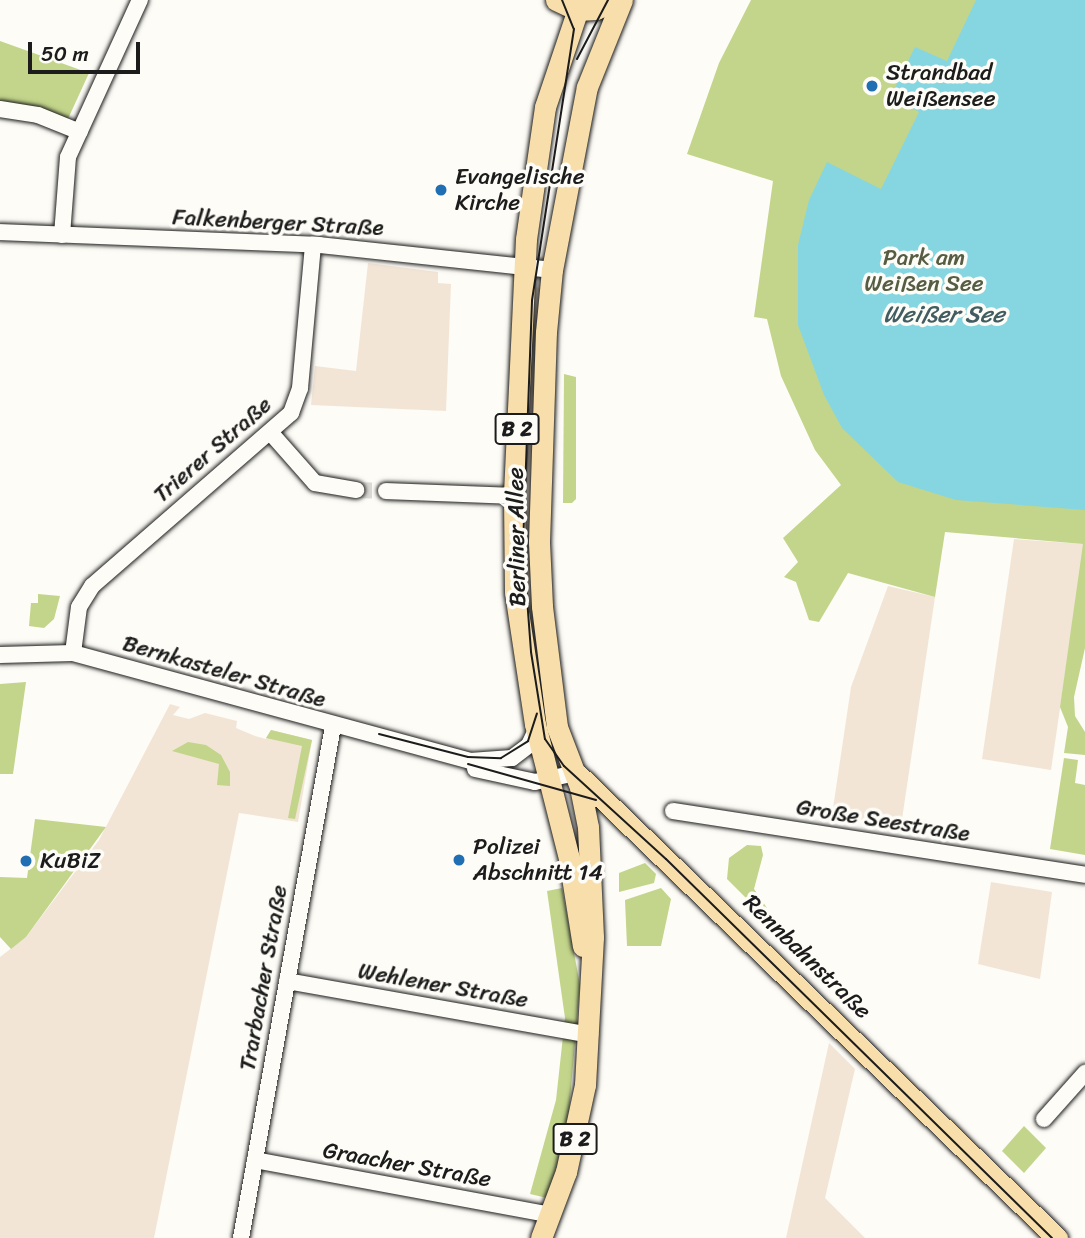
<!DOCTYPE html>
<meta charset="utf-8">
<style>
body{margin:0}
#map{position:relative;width:1085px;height:1238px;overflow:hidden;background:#fdfcf7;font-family:Sriracha,sans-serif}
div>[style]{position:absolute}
.built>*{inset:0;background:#f2e5d6}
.green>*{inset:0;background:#c2d58a}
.water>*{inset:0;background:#86d6e1}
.minor-tunnel>*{height:16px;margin-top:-8px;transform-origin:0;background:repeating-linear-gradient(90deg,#dbdad6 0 16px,transparent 0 24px)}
.roads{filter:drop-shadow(0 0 2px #1c1c1c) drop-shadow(0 0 2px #1c1c1c)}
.minor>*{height:16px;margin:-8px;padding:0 8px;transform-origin:8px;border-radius:8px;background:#fdfcf7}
.major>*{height:21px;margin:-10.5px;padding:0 10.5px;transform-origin:10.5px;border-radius:10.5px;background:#f8deab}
.tram>*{height:2px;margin:-1px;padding:0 1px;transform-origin:1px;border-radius:1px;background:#1c1c1c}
.dots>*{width:19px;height:19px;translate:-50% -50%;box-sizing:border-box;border:4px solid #fdfcf7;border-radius:50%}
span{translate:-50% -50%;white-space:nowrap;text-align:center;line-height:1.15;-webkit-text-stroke:7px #fdfcf7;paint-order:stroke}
.shield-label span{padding:2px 5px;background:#fdfcf7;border:2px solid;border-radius:5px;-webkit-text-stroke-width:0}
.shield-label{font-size:21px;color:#1c1c1c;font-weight:700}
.poi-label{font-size:23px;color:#1c1c1c}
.left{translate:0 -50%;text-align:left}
.street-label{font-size:23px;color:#1c1c1c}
.park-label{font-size:23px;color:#565d42}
.water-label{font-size:24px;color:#415d61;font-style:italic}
.scale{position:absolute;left:28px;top:42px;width:112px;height:32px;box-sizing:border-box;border:4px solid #1c1c1c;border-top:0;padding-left:9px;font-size:21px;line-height:24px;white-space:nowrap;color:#1c1c1c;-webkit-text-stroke:5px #fdfcf7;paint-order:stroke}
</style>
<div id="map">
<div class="built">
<i style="clip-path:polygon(368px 263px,438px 272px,438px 283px,451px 284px,446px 411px,311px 405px,315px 366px,356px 371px)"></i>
<i style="clip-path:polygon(529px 287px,544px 288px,540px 687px,530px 601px,523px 586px,521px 518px)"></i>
<i style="clip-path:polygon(1014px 539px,1084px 544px,1051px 770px,982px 759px)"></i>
<i style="clip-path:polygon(888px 586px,935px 597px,901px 826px,832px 815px,851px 687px)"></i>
<i style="clip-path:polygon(170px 704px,180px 707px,173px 715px,189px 719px,205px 713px,237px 721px,236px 728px,255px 736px,266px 739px,271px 730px,312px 740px,298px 822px,239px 813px,154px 1238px,0 1238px,0 957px,26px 937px,99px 840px)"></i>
<i style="clip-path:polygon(991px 882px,1052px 892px,1040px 979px,978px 964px)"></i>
<i style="clip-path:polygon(829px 1043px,855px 1069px,825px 1198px,865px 1238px,786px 1238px)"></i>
</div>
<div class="green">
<i style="clip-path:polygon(751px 0,1085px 0,1085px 648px,1074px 697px,1075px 716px,1085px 732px,1085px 755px,1064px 753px,1068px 727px,1060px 707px,1083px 544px,945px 532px,935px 597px,848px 573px,819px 622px,809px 620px,796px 582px,784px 577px,798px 562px,783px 538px,841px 485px,815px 450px,781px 376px,767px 319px,754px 317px,773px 181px,687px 154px,719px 63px)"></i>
<i style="clip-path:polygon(0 41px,89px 73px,67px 121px,0 104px)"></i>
<i style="clip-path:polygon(564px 374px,576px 377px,576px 499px,572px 503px,563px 503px)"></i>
<i style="clip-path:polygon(38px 594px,60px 596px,54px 619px,44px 628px,29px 626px,31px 603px,38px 603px)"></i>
<i style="clip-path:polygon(26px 682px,13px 774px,0 774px,0 684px)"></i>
<i style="clip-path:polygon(271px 730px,312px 740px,295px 819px,288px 818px,302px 746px,266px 738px)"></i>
<i style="clip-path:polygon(188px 742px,206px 745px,221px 755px,230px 772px,230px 786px,217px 785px,219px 764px,172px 751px)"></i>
<i style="clip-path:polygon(1064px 758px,1078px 760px,1075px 783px,1085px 785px,1085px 855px,1050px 849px)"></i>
<i style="clip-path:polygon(35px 819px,106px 827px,26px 937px,11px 949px,0 937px,0 877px,27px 878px)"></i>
<i style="clip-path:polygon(747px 845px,761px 846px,763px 855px,754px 889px,767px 908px,762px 914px,727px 879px,729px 858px)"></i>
<i style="clip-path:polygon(645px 863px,656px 874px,654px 883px,619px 892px,619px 873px)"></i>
<i style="clip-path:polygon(562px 888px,580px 985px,567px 1134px,547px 1198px,530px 1194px,556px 1100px,565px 1018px,547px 891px)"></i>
<i style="clip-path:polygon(661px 888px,671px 899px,661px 946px,627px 946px,625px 900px)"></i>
<i style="clip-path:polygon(1024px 1126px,1046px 1148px,1024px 1173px,1002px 1151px)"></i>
</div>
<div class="water">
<i style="clip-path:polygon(976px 0,1085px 0,1085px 510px,956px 500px,898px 482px,842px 428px,824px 395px,798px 325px,798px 245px,809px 200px,827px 162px,881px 189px,919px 112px,891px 96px,915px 47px,947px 61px)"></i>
</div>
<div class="minor-tunnel">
<i style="left:356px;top:490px;width:30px;rotate:2deg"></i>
</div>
<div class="roads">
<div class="minor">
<i style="left:0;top:109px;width:38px;rotate:9deg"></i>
<i style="left:38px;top:115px;width:45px;rotate:22deg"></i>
<i style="left:0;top:232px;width:319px;rotate:2.3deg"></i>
<i style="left:319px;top:245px;width:234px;rotate:6.1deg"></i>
<i style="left:62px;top:235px;width:78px;rotate:-85.6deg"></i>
<i style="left:68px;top:157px;width:173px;rotate:-65.4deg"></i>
<i style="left:270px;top:432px;width:68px;rotate:48.6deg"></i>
<i style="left:315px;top:483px;width:42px;rotate:9.7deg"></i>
<i style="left:386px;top:491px;width:128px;rotate:2.2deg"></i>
<i style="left:73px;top:653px;width:46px;rotate:-82.6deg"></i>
<i style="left:79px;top:607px;width:25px;rotate:-58deg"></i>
<i style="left:92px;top:586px;width:264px;rotate:-41deg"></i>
<i style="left:291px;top:413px;width:27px;rotate:-70deg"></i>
<i style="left:300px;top:388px;width:144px;rotate:-84.8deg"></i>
<i style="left:0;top:655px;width:73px;rotate:-1.6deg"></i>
<i style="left:73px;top:653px;width:411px;rotate:15.2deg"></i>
<i style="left:470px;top:761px;width:42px;rotate:-4.1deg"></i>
<i style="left:512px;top:758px;width:21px;rotate:-37deg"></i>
<i style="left:529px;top:745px;width:17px;rotate:-65deg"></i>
<i style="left:475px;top:769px;width:61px;rotate:12.2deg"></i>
<i style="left:535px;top:782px;width:41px;rotate:-12.7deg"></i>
<i style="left:673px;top:811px;width:417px;rotate:8.8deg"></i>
<i style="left:287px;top:981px;width:308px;rotate:10.1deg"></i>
<i style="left:1044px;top:1119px;width:62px;rotate:-48.3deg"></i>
<i style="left:255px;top:1160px;width:302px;rotate:10.5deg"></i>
<i style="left:241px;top:1238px;width:520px;rotate:-79.81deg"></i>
</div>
<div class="major">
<i style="left:556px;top:0;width:23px;rotate:25deg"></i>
<i style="left:577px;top:10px;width:19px;rotate:-3deg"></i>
<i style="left:596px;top:9px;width:22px;rotate:-24deg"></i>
<i style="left:581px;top:0;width:113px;rotate:108.6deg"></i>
<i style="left:545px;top:107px;width:133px;rotate:98.2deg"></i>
<i style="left:526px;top:239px;width:257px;rotate:92.7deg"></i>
<i style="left:514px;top:496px;width:96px;rotate:89.4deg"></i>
<i style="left:515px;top:592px;width:134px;rotate:81.4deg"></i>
<i style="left:535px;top:724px;width:138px;rotate:75.8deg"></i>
<i style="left:569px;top:858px;width:89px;rotate:81deg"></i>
<i style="left:577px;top:774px;width:668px;rotate:44.03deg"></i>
<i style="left:541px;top:1238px;width:71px;rotate:-69.3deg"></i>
<i style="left:566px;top:1172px;width:89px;rotate:-77.7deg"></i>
<i style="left:585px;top:1085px;width:148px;rotate:-86.9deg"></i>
<i style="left:593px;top:937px;width:110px;rotate:-92.6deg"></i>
<i style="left:588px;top:827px;width:41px;rotate:-101.3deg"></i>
<i style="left:580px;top:787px;width:64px;rotate:-111deg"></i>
<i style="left:557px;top:727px;width:122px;rotate:-97.1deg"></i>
<i style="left:542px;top:606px;width:64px;rotate:-92.7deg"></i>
<i style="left:539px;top:542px;width:210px;rotate:-88.1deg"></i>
<i style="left:546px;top:332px;width:62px;rotate:-84.5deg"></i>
<i style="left:552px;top:270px;width:186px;rotate:-79.2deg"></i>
<i style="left:587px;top:87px;width:94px;rotate:-68.1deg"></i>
</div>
</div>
<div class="tram">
<i style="left:562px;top:0;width:31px;rotate:68deg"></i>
<i style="left:574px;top:29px;width:275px;rotate:98.8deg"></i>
<i style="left:532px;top:301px;width:244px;rotate:92.1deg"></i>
<i style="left:523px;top:545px;width:107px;rotate:85.7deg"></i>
<i style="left:531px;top:652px;width:88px;rotate:80.9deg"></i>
<i style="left:545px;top:739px;width:33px;rotate:55deg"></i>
<i style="left:564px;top:766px;width:138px;rotate:42.4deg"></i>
<i style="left:666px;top:859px;width:541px;rotate:44.48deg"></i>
<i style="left:577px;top:59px;width:67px;rotate:-62.3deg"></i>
<i style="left:379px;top:734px;width:92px;rotate:14.5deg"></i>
<i style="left:468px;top:757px;width:33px;rotate:2deg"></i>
<i style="left:501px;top:758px;width:32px;rotate:-32deg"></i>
<i style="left:528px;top:741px;width:29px;rotate:-72deg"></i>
<i style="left:468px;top:764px;width:133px;rotate:15.7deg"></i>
</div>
<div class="dots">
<i style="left:872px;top:86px;background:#1f6fb2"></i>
<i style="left:441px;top:190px;background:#1f6fb2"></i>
<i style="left:459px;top:860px;background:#1f6fb2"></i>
<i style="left:26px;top:861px;background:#1f6fb2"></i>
</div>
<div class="shield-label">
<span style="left:517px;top:429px">B 2</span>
<span style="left:575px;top:1139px">B 2</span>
</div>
<div class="poi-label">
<span class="left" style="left:886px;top:86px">Strandbad<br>Weißensee</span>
<span class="left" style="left:455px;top:190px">Evangelische<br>Kirche</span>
<span class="left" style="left:473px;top:860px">Polizei<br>Abschnitt 14</span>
<span class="left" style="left:40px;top:861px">KuBiZ</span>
</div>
<div class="street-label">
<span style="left:278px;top:223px;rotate:3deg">Falkenberger Straße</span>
<span style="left:213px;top:450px;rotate:-41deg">Trierer Straße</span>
<span style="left:517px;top:537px;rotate:-91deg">Berliner Allee</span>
<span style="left:224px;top:672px;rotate:16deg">Bernkasteler Straße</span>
<span style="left:883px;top:821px;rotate:9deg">Große Seestraße</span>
<span style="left:807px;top:957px;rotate:44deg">Rennbahnstraße</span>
<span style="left:264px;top:978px;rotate:-80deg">Trarbacher Straße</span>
<span style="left:443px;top:986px;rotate:10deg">Wehlener Straße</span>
<span style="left:407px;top:1165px;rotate:10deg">Graacher Straße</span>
</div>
<div class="park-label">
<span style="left:924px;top:271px">Park am<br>Weißen See</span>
</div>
<div class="water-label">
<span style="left:944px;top:315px">Weißer See</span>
</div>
<div class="scale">50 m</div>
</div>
